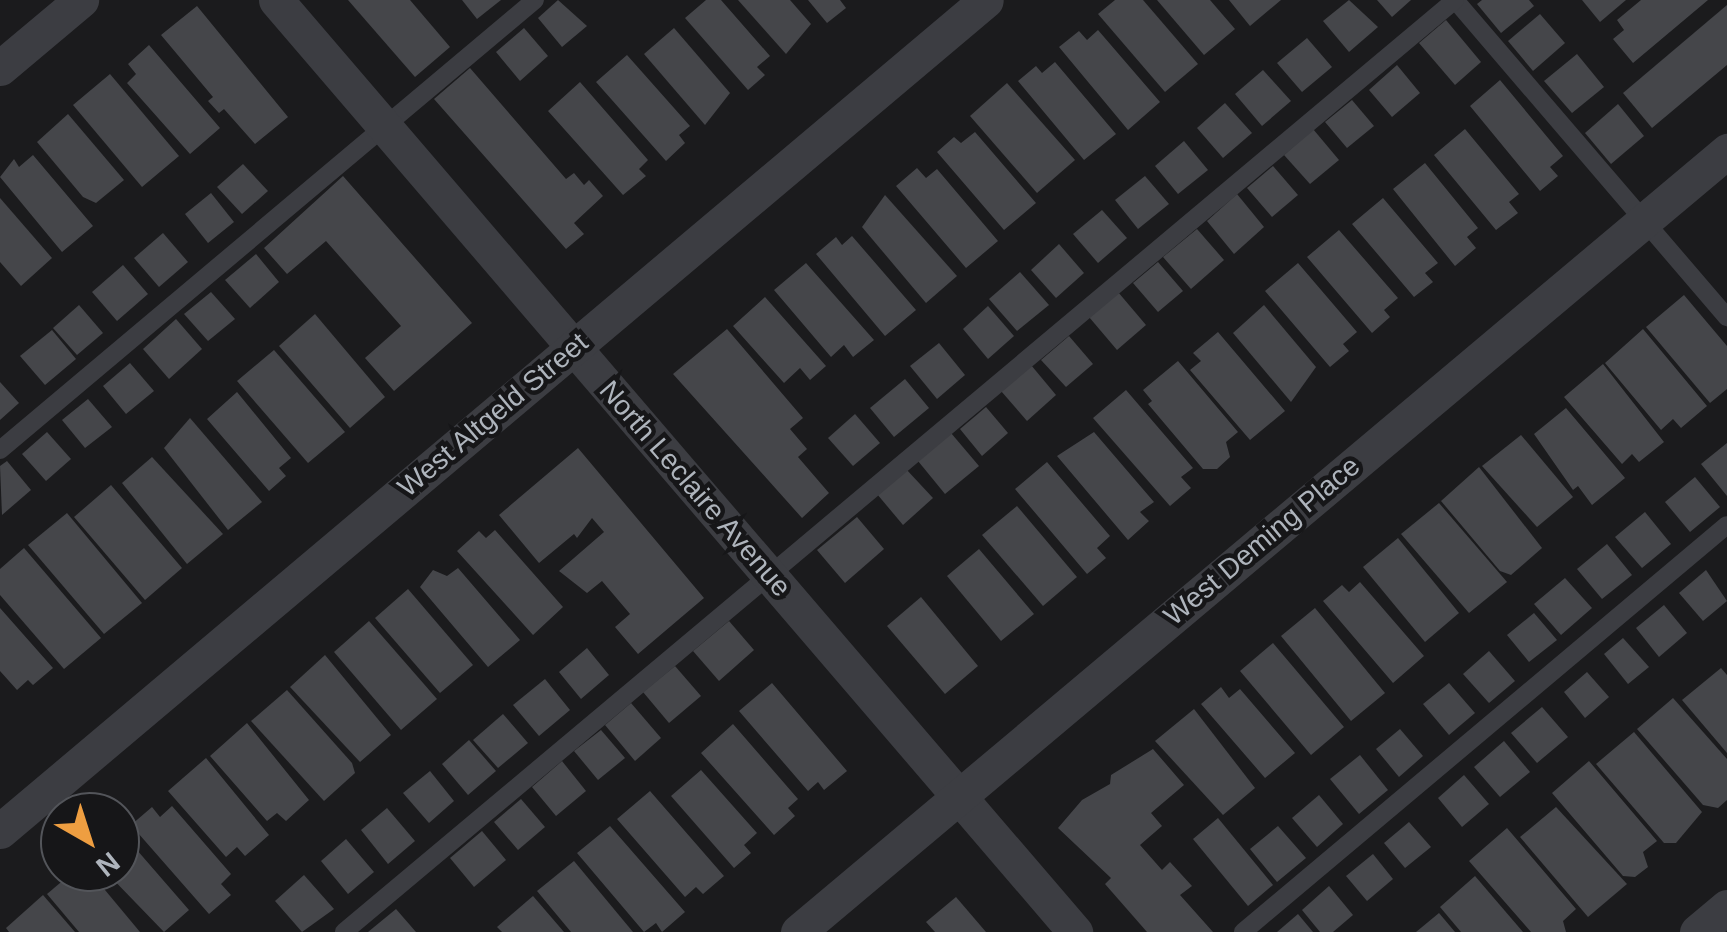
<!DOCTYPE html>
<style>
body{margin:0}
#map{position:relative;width:1727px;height:932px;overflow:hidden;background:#1b1b1d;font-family:Arial,sans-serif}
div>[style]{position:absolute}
.building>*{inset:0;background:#45464a}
.service>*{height:18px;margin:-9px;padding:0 9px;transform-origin:9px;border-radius:9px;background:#3c3d42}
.minor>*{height:35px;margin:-17.5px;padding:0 17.5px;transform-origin:17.5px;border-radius:17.5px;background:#3c3d42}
span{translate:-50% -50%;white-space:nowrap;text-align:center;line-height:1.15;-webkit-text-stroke:9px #161618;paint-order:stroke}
.street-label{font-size:28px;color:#aeb4bc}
.north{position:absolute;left:40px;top:792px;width:100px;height:100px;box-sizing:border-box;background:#161618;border:2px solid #53555a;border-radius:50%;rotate:141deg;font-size:28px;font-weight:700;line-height:40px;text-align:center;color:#aeb4bc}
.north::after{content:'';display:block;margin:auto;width:35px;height:45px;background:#ee9e41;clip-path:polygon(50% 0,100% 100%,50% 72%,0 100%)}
</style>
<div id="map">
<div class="building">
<i style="clip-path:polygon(348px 0,410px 0,450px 47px,415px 77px)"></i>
<i style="clip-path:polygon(462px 0,501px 0,477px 19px)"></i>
<i style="clip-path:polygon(558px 0,587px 26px,562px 47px,538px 18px)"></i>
<i style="clip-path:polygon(706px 0,721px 0,770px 56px,757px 67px,765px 75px,748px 90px,685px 18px)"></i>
<i style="clip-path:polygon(738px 0,790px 0,811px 24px,786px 54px)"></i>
<i style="clip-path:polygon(808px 0,840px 0,846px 8px,827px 23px)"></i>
<i style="clip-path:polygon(1115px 0,1143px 0,1198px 64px,1165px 92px,1098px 14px)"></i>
<i style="clip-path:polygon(1157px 0,1210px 0,1235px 29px,1204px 55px)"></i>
<i style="clip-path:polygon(1229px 0,1281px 0,1250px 26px)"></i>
<i style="clip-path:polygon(1349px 0,1378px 27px,1349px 52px,1323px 21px)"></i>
<i style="clip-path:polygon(1377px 0,1411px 0,1392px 17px)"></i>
<i style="clip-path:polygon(1482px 0,1529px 0,1534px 6px,1501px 33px,1477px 4px)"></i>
<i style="clip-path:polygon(1582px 0,1626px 0,1600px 22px)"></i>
<i style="clip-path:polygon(1641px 0,1708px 0,1633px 63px,1613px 39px,1624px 30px,1617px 20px)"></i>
<i style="clip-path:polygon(1727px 5px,1727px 65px,1652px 128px,1623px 93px)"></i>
<i style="clip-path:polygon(197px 6px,288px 117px,255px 144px,224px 109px,219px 113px,208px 101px,213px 97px,161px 35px)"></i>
<i style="clip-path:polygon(1540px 14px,1565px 43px,1533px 71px,1508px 41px)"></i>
<i style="clip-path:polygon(1446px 20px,1481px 62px,1455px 85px,1419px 43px)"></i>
<i style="clip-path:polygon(524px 28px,548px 56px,520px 81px,496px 52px)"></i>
<i style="clip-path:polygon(674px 28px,730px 93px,705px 125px,644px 54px)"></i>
<i style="clip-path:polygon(1098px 30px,1160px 102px,1128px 130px,1059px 47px,1079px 31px,1087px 40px)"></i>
<i style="clip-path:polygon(1307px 38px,1332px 67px,1302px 92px,1277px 63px)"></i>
<i style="clip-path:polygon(149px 45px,220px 128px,190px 154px,127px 83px,136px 74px,128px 64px)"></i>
<i style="clip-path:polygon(1577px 54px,1604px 87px,1572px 113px,1544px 81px)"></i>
<i style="clip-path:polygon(627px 55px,690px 126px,679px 135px,685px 143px,666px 161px,596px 82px)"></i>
<i style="clip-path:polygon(1055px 62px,1116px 134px,1084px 160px,1018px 81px,1036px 66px,1042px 73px)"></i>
<i style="clip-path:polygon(1397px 65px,1420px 93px,1392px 117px,1369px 90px)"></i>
<i style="clip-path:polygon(470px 68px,566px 179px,574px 173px,584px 185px,589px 180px,603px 196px,574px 223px,584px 234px,566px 249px,434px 99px)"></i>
<i style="clip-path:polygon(1263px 70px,1291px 101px,1262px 126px,1235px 94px)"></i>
<i style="clip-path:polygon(110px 74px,179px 156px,142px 187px,73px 105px)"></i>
<i style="clip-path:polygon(1500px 80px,1563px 156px,1550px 167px,1558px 176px,1540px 191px,1470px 106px)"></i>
<i style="clip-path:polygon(580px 82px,648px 160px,639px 169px,646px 176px,623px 195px,548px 111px)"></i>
<i style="clip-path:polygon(1007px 83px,1075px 160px,1037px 193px,970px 116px)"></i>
<i style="clip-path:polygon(1352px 100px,1374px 126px,1347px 148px,1325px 122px)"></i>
<i style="clip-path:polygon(1225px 103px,1252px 133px,1223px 158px,1197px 128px)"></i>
<i style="clip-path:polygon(1618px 104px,1644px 136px,1611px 164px,1585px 133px)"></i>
<i style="clip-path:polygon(68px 114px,124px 180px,96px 203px,83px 197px,37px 142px)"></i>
<i style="clip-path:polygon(1313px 129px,1339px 160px,1310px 184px,1284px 155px)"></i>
<i style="clip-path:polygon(1465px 129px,1519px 194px,1509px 202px,1518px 213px,1496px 230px,1434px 155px)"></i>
<i style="clip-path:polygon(975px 132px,1036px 203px,1004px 230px,937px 152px,954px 137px,961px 143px)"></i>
<i style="clip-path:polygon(1184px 141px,1208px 170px,1178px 194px,1155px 166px)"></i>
<i style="clip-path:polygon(33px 155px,93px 226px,62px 252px,0 177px,14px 159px,19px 167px)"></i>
<i style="clip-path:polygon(1425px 163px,1478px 228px,1467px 237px,1476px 248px,1455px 266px,1393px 189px)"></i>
<i style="clip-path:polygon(243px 164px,268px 191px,242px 214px,217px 187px)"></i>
<i style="clip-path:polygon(1273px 166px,1298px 195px,1272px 217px,1247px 188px)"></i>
<i style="clip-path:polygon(917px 168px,926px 178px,937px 169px,998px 241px,966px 268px,896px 186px)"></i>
<i style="clip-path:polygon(343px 176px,472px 323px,394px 391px,365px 358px,401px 326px,326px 241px,287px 274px,264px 248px)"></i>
<i style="clip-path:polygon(1145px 176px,1169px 204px,1138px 229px,1115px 200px)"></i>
<i style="clip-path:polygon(211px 193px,234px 222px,208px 243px,185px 214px)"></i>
<i style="clip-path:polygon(1237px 194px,1264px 227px,1234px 254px,1207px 221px)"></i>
<i style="clip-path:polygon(885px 195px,957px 276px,926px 303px,862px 227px)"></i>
<i style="clip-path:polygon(0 198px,52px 258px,21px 286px,0 262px)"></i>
<i style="clip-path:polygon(1383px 198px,1438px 263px,1425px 273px,1433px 282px,1414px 297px,1352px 224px)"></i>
<i style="clip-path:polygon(1102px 210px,1127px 238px,1098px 263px,1073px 234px)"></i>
<i style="clip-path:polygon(1197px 229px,1224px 260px,1191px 289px,1163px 257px)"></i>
<i style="clip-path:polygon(1339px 230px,1398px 298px,1384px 310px,1390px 317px,1372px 333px,1307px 257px)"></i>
<i style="clip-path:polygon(163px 233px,188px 262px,159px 287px,134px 258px)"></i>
<i style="clip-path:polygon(852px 236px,916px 310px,885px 336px,816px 254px,836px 237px,842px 245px)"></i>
<i style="clip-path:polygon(1059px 244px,1084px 273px,1056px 298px,1031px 270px)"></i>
<i style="clip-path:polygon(256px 254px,279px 282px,250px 308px,225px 280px)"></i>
<i style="clip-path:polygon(1158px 262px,1183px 291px,1158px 312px,1133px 283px)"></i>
<i style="clip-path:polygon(806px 263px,874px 340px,853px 357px,844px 345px,831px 357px,774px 290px)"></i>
<i style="clip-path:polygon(1298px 263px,1357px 332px,1343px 344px,1349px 351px,1330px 367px,1265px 291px)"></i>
<i style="clip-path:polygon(123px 265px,148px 294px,117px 321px,92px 292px)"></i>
<i style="clip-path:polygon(1020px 272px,1049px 305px,1017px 331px,989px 299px)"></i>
<i style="clip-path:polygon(211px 292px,235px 319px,208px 341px,184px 314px)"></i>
<i style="clip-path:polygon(1118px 292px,1146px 325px,1117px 350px,1089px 317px)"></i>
<i style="clip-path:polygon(1684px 295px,1727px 346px,1727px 389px,1710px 403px,1646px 327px)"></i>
<i style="clip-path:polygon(765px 297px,826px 366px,810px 380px,800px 368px,784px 383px,733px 326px)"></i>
<i style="clip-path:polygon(79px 305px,103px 333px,77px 355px,53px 328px)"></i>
<i style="clip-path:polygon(1264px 305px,1316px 367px,1291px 402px,1233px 333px)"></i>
<i style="clip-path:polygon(988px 306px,1014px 336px,988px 359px,963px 329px)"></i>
<i style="clip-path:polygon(315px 314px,385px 397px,350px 428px,279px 346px)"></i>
<i style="clip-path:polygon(176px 319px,202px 349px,169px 379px,143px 349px)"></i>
<i style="clip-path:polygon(727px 329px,803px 418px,790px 429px,807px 449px,798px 457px,829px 493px,802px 518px,673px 374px)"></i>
<i style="clip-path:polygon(1643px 329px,1707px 406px,1681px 428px,1673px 419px,1661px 430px,1605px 363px)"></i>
<i style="clip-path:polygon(52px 330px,76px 359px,45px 385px,20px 356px)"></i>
<i style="clip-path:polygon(1218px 332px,1285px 411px,1250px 440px,1190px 370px,1201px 361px,1193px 353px)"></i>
<i style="clip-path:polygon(1069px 336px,1093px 364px,1066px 387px,1041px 360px)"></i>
<i style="clip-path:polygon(939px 343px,965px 375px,937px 399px,910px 366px)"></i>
<i style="clip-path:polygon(274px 350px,345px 432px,308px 463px,237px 381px)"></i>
<i style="clip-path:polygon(1178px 361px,1238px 432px,1226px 442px,1230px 457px,1217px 469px,1203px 469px,1148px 404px,1152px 401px,1143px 390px)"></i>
<i style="clip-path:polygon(130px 363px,154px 391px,126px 414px,103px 386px)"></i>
<i style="clip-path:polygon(1603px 364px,1664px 442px,1639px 462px,1632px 454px,1622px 464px,1564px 397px)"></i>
<i style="clip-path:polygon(1031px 365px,1056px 395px,1027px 421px,1001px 391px)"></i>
<i style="clip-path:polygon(905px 379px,929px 408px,894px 437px,870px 408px)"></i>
<i style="clip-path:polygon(0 382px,19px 403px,0 420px)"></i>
<i style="clip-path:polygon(1126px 390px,1193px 468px,1181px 477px,1191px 488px,1170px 506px,1093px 418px)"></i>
<i style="clip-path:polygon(237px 392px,291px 458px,279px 468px,286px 476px,269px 491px,207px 419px)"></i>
<i style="clip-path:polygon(88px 399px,112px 427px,85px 448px,62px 420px)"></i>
<i style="clip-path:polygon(986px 407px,1008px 433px,982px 456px,960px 429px)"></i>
<i style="clip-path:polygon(1566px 408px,1625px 478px,1592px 505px,1578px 486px,1573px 490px,1534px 434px)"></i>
<i style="clip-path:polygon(855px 414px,880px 443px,853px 466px,828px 438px)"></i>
<i style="clip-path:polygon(190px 418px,262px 502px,228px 530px,164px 448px)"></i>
<i style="clip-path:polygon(47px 432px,71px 459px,46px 481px,22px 454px)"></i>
<i style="clip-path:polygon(1094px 432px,1154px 502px,1140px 512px,1149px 521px,1128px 540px,1057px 456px)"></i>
<i style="clip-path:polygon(951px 433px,979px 466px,945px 494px,918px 461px)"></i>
<i style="clip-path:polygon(1521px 435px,1573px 497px,1537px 527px,1482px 466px)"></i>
<i style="clip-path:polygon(1727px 443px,1727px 496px,1701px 464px)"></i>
<i style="clip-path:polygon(578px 448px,704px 598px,638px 654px,615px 627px,630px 614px,602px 581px,587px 593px,559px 571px,604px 532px,592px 518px,577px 538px,574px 534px,539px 563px,499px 515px)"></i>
<i style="clip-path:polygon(152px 457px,223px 534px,187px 564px,122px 483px)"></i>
<i style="clip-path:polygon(7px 461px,31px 490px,2px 515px,0 466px)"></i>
<i style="clip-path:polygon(1047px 462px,1110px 536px,1097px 548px,1106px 558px,1087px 574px,1015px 489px)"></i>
<i style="clip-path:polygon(1479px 467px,1542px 548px,1511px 575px,1500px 571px,1441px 501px)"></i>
<i style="clip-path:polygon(906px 469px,933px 498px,903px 525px,877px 494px)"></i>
<i style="clip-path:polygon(1695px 477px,1720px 507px,1690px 532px,1665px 502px)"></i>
<i style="clip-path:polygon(111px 485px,182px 568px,145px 600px,74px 517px)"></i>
<i style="clip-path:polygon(1439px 503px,1507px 582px,1469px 613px,1401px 534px)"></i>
<i style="clip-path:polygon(1017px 506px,1077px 577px,1043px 606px,982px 535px)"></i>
<i style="clip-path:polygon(1645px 512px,1671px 544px,1642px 568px,1615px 537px)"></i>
<i style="clip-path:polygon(67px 513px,142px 603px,104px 634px,28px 545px)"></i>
<i style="clip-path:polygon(857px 517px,884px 549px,845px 583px,817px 550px)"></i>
<i style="clip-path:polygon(495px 530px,563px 607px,533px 635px,457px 551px,479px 531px,486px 538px)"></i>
<i style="clip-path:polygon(1398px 538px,1459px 613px,1425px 642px,1363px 567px)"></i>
<i style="clip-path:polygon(1607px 544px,1632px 575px,1602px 599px,1577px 569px)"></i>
<i style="clip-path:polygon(24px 548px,101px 638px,64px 669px,0 595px,0 569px)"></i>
<i style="clip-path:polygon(979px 549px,1034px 614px,1001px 641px,947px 576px)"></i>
<i style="clip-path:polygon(458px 568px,520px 640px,488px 667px,420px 587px,433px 570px,447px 576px)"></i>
<i style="clip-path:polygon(1706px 570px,1727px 601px,1703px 621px,1679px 593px)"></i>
<i style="clip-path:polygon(1565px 578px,1592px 608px,1561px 635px,1534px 604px)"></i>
<i style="clip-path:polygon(1360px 582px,1424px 656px,1393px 683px,1323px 601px,1342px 585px,1349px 592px)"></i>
<i style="clip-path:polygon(408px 589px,473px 665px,440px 693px,375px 618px)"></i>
<i style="clip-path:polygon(921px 597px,978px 666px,945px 694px,887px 626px)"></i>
<i style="clip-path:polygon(1664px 605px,1687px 633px,1659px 657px,1636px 628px)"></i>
<i style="clip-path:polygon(0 608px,53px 668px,33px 685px,28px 680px,17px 690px,0 671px)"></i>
<i style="clip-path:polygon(1315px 608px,1385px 693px,1351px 721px,1281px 636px)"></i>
<i style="clip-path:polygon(1534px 613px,1557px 640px,1529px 662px,1507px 635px)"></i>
<i style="clip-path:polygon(369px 621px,437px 699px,401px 730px,334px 652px)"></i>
<i style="clip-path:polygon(729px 621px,754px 650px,719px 681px,693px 651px)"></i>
<i style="clip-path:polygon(1623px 638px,1649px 667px,1628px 684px,1604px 654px)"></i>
<i style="clip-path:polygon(1273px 643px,1344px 727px,1311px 755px,1240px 671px)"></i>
<i style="clip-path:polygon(587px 648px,609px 675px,581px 699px,559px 672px)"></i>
<i style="clip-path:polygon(1489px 651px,1515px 681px,1489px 703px,1463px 674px)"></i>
<i style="clip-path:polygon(325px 655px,391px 735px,360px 762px,290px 687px)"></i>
<i style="clip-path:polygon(675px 666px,701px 696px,669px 723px,643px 692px)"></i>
<i style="clip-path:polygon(1721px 668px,1727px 675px,1727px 753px,1682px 700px)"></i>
<i style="clip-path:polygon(1587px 672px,1609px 697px,1585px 718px,1564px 692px)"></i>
<i style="clip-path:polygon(545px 679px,570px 710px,539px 736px,513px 705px)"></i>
<i style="clip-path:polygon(772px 683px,847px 771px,824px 790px,818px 782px,808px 791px,739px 711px)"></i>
<i style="clip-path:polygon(1449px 683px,1475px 713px,1449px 735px,1423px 704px)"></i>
<i style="clip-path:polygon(1221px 687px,1229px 698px,1240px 689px,1295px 753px,1265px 778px,1201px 704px)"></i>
<i style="clip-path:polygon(287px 690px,352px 763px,355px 773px,324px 801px,251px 721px)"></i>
<i style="clip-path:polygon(1673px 698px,1727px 759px,1727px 800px,1718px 808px,1703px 805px,1637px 729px)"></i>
<i style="clip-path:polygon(631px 703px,661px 738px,635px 761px,605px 725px)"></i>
<i style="clip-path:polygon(1542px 707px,1568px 737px,1537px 763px,1511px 733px)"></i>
<i style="clip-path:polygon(1194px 709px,1255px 788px,1223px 815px,1155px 741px)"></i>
<i style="clip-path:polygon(503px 714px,528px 743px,498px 768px,473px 740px)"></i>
<i style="clip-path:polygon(247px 723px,309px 800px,286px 821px,277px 813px,267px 821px,210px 756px)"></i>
<i style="clip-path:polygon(733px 724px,798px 799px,788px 808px,795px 816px,774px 835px,701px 753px)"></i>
<i style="clip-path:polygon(1400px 729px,1423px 756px,1399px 777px,1376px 749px)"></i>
<i style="clip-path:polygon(601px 730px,625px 758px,598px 780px,574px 751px)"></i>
<i style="clip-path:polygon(1634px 732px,1702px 812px,1676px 843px,1664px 843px,1596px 764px)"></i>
<i style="clip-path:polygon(469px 740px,496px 771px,468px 795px,442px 764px)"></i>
<i style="clip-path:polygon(1504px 741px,1530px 772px,1500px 797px,1474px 767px)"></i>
<i style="clip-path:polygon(1153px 749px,1184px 785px,1151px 813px,1162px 826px,1140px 845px,1162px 870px,1170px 862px,1192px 886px,1180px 895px,1213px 932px,1147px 932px,1105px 884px,1111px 878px,1058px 828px,1082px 800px,1110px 784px,1111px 775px)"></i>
<i style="clip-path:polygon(1360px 755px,1388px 790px,1359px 814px,1330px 779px)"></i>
<i style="clip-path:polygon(206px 758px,269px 835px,245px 856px,237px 847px,226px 857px,168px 791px)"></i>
<i style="clip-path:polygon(562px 761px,586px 791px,556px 816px,532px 787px)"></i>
<i style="clip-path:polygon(1589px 761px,1657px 841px,1643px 852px,1648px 867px,1635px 877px,1623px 876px,1552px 793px)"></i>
<i style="clip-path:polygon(701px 770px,757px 833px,744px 845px,751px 853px,734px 868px,671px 796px)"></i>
<i style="clip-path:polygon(430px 771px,454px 801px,429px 823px,403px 793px)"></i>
<i style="clip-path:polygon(1464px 775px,1489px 804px,1462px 827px,1438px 798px)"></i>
<i style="clip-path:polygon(650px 791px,724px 876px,703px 894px,696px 887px,685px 897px,617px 819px)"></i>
<i style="clip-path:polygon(1319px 795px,1343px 824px,1317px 847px,1292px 818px)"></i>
<i style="clip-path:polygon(521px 799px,545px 827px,518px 850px,494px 822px)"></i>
<i style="clip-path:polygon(172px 806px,231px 874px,221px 884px,231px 895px,209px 914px,131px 825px,152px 807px,160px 817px)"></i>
<i style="clip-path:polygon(1556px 807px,1627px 884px,1588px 917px,1520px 837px)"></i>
<i style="clip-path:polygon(387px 808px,415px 841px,388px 864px,361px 830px)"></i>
<i style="clip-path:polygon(1218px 818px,1273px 885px,1248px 906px,1193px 839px)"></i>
<i style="clip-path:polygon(1409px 822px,1431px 847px,1405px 868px,1384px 843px)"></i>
<i style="clip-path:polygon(610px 826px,685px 912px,662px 932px,656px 923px,644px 932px,577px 853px)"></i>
<i style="clip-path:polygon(1278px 826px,1306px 858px,1277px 882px,1250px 849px)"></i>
<i style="clip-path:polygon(1507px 828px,1576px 909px,1563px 921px,1566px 932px,1531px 932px,1469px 861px)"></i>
<i style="clip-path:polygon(482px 831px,506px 860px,474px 887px,450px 858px)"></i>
<i style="clip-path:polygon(346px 839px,374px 872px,348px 894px,321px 861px)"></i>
<i style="clip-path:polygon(130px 842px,189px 910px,164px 932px,106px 872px,120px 872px,120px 849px)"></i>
<i style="clip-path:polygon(1373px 854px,1393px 879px,1367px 901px,1346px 876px)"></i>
<i style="clip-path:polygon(574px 861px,633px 932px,571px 932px,537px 891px)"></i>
<i style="clip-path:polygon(73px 872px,90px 872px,140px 932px,79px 932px,47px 894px)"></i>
<i style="clip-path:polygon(304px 875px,334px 909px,302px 932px,275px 901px)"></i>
<i style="clip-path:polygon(1475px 876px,1523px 932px,1461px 932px,1440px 907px)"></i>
<i style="clip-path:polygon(1329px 886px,1353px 915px,1333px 932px,1320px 932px,1302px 910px)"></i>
<i style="clip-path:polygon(43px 895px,75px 932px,9px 932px,6px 928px)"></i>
<i style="clip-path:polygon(533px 896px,564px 932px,502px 932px,497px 927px)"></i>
<i style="clip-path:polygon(956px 897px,986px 932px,935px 932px,926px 922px)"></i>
<i style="clip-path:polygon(396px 909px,416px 932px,368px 932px)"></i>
<i style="clip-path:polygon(1439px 913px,1455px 932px,1416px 932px)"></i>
<i style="clip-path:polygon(1298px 914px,1313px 932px,1277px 932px)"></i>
</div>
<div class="service">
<i style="left:1455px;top:0;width:418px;rotate:49.4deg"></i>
<i style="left:0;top:450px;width:699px;rotate:-40.07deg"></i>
<i style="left:344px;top:932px;width:1450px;rotate:-39.99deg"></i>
<i style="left:1243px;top:932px;width:632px;rotate:-40.06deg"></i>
</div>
<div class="minor">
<i style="left:276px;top:0;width:1228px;rotate:49.39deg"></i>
<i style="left:0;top:68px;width:106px;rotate:-40deg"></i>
<i style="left:0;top:831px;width:1289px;rotate:-40.12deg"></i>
<i style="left:798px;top:932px;width:1214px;rotate:-40.05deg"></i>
<i style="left:1697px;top:932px;width:39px;rotate:-40deg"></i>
</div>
<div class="street-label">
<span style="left:493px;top:415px;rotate:-40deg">West Altgeld Street</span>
<span style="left:695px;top:489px;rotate:49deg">North Leclaire Avenue</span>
<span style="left:1262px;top:541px;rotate:-40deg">West Deming Place</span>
</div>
<div class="north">N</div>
</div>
